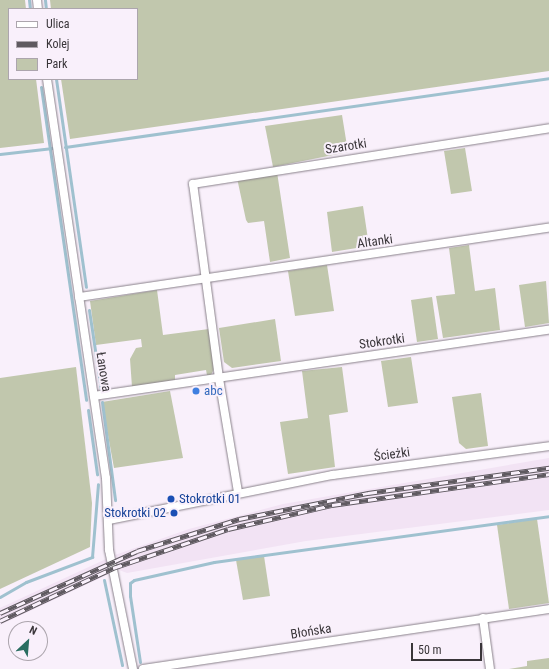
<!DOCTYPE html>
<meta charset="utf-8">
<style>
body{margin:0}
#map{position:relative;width:549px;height:669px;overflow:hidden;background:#f9f0fb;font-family:"Roboto Condensed",sans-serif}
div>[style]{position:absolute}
.built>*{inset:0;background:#f2e3f4}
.green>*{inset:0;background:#c1c7ad}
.stream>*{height:3px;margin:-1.5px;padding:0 1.5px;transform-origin:1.5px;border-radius:1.5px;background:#9fc1cf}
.roads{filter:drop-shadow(0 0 1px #89818a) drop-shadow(0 0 1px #89818a)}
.street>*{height:8px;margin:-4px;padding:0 4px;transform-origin:4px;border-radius:4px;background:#fff}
.rail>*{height:4.5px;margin-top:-2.25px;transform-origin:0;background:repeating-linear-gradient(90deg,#f9f0fb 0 9px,#5f5a60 0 18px);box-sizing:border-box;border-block:1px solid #5f5a60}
.dots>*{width:11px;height:11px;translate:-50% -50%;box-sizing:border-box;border:2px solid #f9f0fb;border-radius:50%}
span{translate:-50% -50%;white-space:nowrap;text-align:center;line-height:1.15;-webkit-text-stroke:4px #f9f0fb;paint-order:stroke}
.street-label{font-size:13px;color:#393539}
.shop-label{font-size:13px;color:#366cbe}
.left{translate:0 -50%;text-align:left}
.transit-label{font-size:13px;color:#164399}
.right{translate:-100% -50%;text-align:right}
.legend{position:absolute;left:8px;top:8px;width:130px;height:72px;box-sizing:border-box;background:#f9f0fb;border:1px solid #aca5ad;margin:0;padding:5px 7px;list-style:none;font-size:12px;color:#393539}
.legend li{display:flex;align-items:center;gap:8px;height:20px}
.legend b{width:20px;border:1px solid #aca5ad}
.north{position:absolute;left:8px;top:621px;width:40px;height:40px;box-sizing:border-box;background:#f9f0fb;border:1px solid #aca5ad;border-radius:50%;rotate:26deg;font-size:11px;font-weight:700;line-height:16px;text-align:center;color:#393539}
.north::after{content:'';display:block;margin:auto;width:14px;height:18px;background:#2a6e61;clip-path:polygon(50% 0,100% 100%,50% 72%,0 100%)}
.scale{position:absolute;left:411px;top:643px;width:71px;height:18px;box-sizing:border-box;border:2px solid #393539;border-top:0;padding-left:5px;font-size:12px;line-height:14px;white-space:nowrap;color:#393539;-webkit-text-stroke:3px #f9f0fb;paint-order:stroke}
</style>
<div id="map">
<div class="built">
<i style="clip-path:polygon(549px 458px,549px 510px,306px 541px,127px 573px,119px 570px,115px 555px,189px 529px,283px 504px)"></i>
<i style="clip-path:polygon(106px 559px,109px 574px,0 625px,0 608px)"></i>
</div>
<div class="green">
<i style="clip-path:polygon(0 0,25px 0,26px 9px,9px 9px,9px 79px,36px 79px,44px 143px,0 148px)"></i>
<i style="clip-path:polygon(50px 0,549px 0,549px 71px,70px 139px,61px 79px,137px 79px,137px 9px,51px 9px)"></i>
<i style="clip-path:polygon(342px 115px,348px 152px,273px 167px,265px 126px)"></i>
<i style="clip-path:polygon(465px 148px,472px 191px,451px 194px,444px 151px)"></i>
<i style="clip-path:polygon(277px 172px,290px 258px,270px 262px,264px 221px,248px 223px,246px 220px,237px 178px)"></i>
<i style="clip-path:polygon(363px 206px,369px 246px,332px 252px,327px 212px)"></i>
<i style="clip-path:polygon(469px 245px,475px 291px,495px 288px,500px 330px,443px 338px,436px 296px,455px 294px,449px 248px)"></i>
<i style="clip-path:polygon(327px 265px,334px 311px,295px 316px,288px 271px)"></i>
<i style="clip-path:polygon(546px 281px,549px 323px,525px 327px,519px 285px)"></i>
<i style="clip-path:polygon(157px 290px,163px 335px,209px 329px,214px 369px,211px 375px,207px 375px,206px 370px,175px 375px,175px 380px,132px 387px,130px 359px,136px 348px,142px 347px,141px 339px,96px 345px,90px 301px)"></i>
<i style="clip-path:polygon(432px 297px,438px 339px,417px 342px,411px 300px)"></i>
<i style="clip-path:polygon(275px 319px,281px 361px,232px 368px,224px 362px,219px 328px)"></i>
<i style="clip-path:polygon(411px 357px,418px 403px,388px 407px,381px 361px)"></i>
<i style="clip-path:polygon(76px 367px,92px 503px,90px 547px,0 589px,0 378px)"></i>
<i style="clip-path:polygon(342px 367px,348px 412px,329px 415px,335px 467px,288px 474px,280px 422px,308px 418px,302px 371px)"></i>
<i style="clip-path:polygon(170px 391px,183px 458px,114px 468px,102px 402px)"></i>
<i style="clip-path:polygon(481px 393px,488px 446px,466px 449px,459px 443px,452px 397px)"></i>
<i style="clip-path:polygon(537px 519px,549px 603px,509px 609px,497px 525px)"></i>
<i style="clip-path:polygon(264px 556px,270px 596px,243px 600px,236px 560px)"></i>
<i style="clip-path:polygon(549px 658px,549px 669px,509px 669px,527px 666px,527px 661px)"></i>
</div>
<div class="stream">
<i style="left:29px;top:0;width:9px;rotate:84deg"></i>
<i style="left:45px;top:0;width:9px;rotate:84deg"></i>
<i style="left:56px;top:79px;width:210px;rotate:81.8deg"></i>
<i style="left:41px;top:87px;width:316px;rotate:81.8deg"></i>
<i style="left:65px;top:147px;width:489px;rotate:-8.1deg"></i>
<i style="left:0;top:154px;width:53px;rotate:-6.5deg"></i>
<i style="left:89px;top:310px;width:81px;rotate:81.5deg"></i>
<i style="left:102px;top:402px;width:99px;rotate:82.4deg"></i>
<i style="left:88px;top:410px;width:65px;rotate:82deg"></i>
<i style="left:104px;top:580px;width:87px;rotate:78deg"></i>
<i style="left:0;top:597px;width:30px;rotate:-30deg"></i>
<i style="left:26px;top:582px;width:71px;rotate:-20.7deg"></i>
<i style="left:92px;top:557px;width:73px;rotate:-85.3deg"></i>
<i style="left:140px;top:662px;width:67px;rotate:-98.6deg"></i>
<i style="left:130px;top:596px;width:13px;rotate:-90deg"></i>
<i style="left:130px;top:583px;width:5px;rotate:-37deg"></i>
<i style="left:134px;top:580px;width:82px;rotate:-12.7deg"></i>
<i style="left:214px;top:562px;width:338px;rotate:-7.8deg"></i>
</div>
<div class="roads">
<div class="street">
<i style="left:37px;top:0;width:9px;rotate:84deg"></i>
<i style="left:47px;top:79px;width:403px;rotate:81.6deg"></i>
<i style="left:106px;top:478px;width:72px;rotate:87.6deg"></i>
<i style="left:109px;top:550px;width:121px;rotate:78.6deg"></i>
<i style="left:79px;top:297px;width:475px;rotate:-8.4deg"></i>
<i style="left:94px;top:396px;width:460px;rotate:-8.3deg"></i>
<i style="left:238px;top:492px;width:116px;rotate:-99.5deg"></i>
<i style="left:219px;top:378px;width:196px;rotate:-97.6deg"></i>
<i style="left:193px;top:184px;width:360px;rotate:-8.9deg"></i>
<i style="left:109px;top:520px;width:228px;rotate:-11.4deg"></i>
<i style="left:333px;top:475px;width:218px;rotate:-7.6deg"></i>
<i style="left:483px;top:618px;width:51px;rotate:82.2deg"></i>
<i style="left:143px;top:669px;width:410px;rotate:-8.4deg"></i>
</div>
</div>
<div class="rail">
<i style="left:0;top:613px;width:150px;rotate:-24.3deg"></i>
<i style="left:137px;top:551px;width:107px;rotate:-17.4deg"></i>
<i style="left:239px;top:519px;width:132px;rotate:-11.4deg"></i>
<i style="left:368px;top:493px;width:183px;rotate:-7.9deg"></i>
<i style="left:0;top:621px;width:125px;rotate:-25.1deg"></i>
<i style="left:113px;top:568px;width:121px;rotate:-18.7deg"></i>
<i style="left:228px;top:529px;width:107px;rotate:-13deg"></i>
<i style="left:332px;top:505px;width:219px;rotate:-8.1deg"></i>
</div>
<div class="dots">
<i style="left:196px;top:391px;background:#3f7fe0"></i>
<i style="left:171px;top:499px;background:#1a4fb4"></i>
<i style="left:174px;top:513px;background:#1a4fb4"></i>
</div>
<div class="street-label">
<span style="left:346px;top:147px;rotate:-9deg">Szarotki</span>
<span style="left:375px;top:242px;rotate:-8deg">Altanki</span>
<span style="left:382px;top:342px;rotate:-8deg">Stokrotki</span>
<span style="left:103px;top:372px;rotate:81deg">Łanowa</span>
<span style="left:392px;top:455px;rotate:-8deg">Ścieżki</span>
<span style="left:311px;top:632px;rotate:-9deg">Błońska</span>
</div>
<div class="shop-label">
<span class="left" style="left:204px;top:391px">abc</span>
</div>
<div class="transit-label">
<span class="left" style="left:179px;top:499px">Stokrotki 01</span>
<span class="right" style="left:166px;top:513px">Stokrotki 02</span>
</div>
<ul class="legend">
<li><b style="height:5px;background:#fff"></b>Ulica</li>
<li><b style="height:5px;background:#5f5a60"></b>Kolej</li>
<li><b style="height:11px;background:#c1c7ad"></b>Park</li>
</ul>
<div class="north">N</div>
<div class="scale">50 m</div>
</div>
